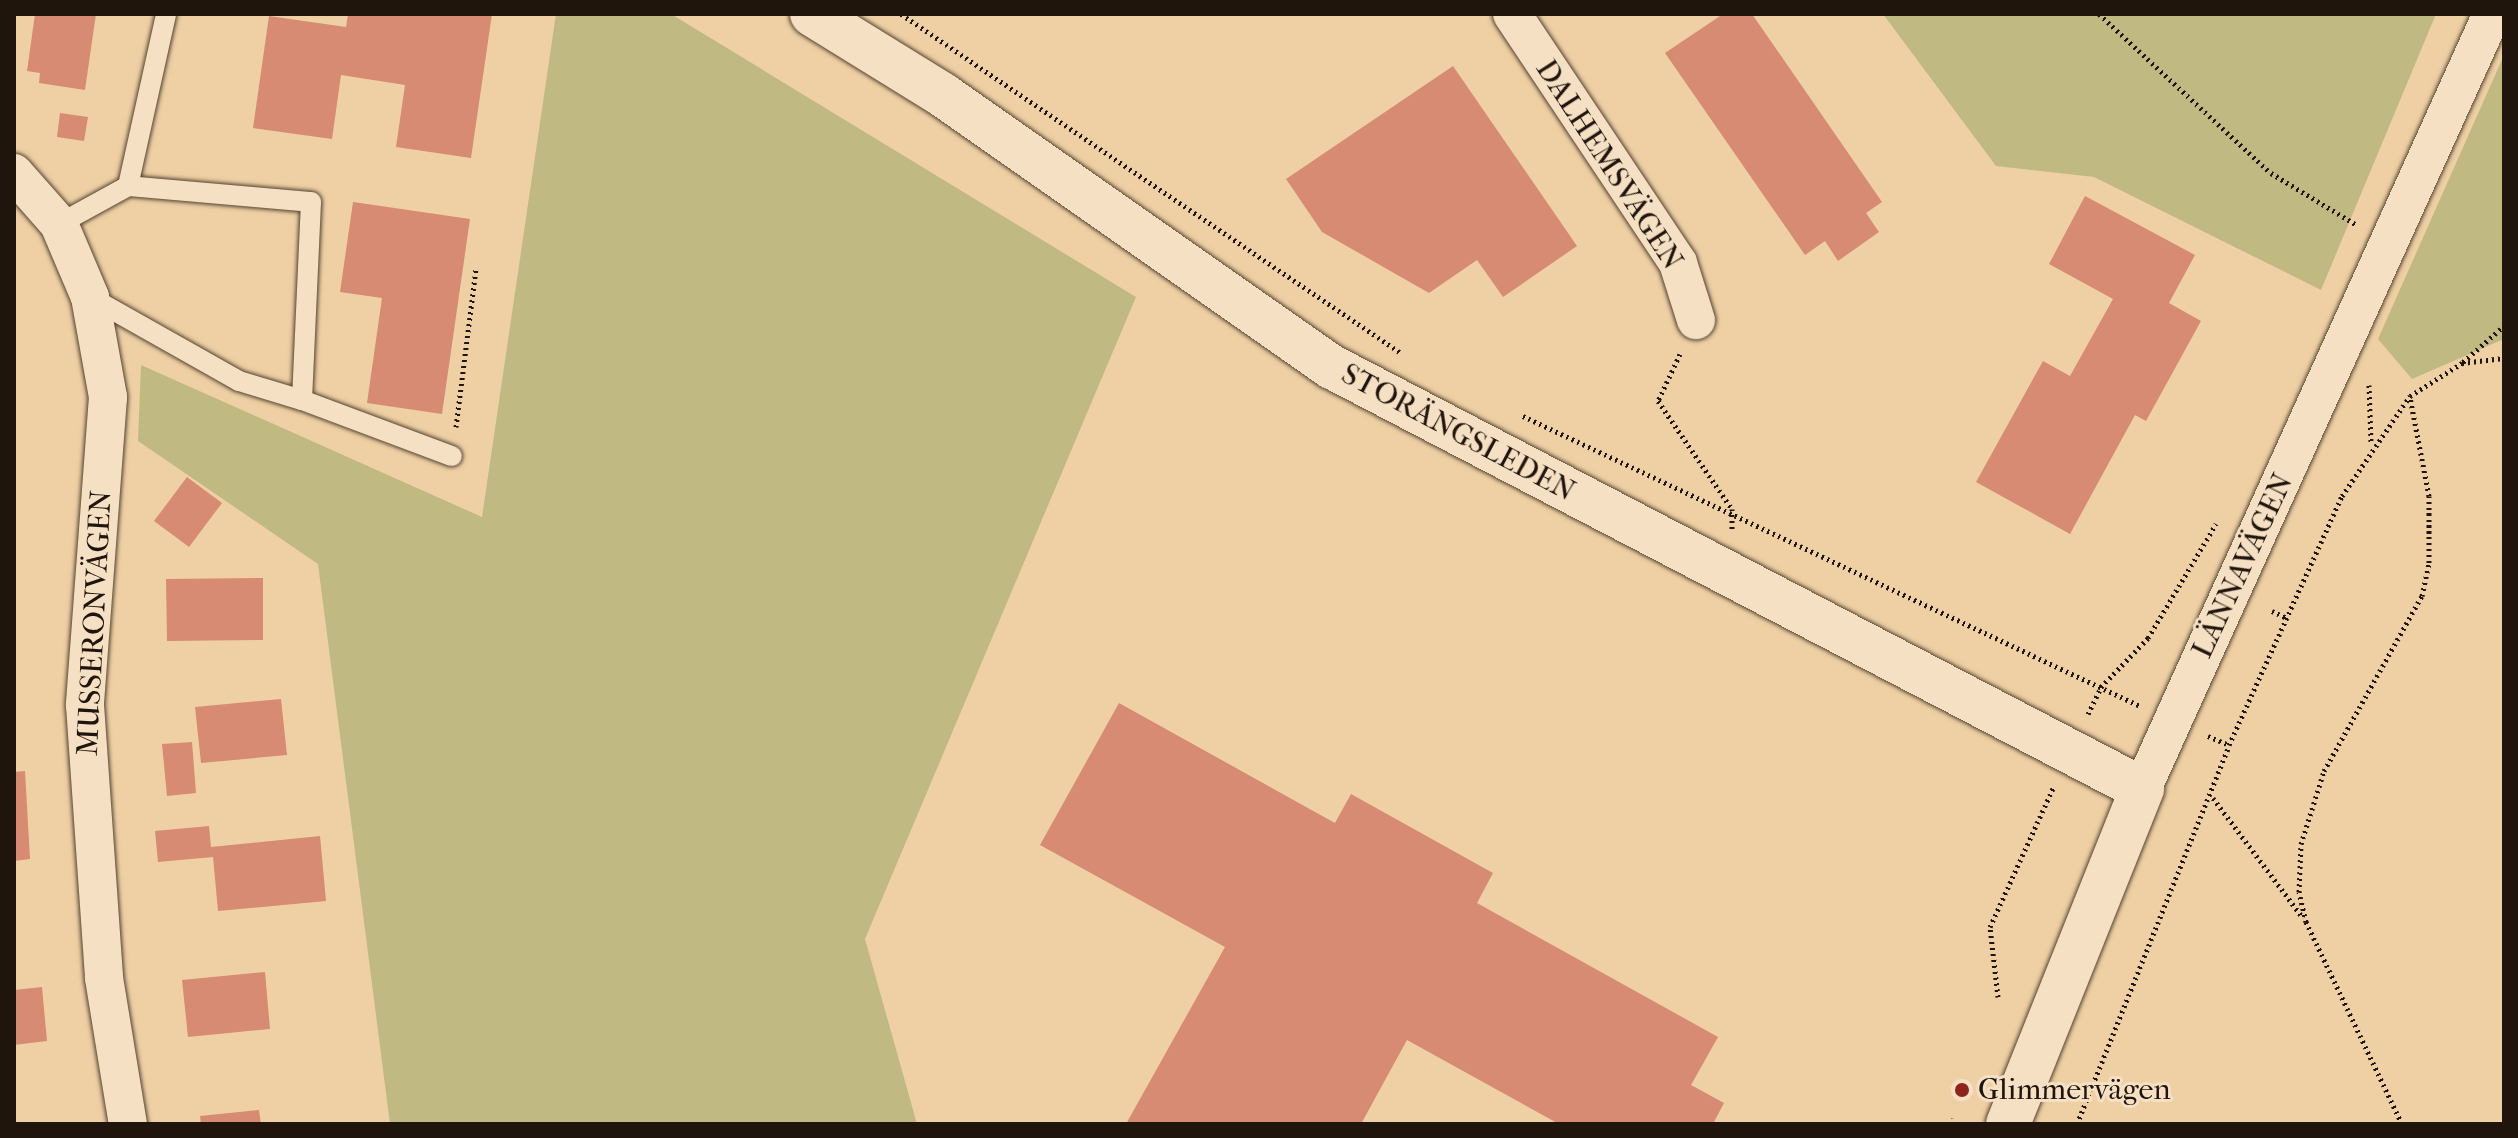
<!DOCTYPE html>
<meta charset="utf-8">
<style>
body{margin:0}
#map{position:relative;width:2518px;height:1138px;overflow:hidden;background:#efd0a4;font-family:"IM FELL French Canon",serif}
div>[style]{position:absolute}
.green>*{inset:0;background:#c0b981}
.building>*{inset:0;background:#d68b72}
.path>*{height:5px;margin-top:-2.5px;transform-origin:0;background:repeating-linear-gradient(90deg,#20150c 0 2px,transparent 0 6px)}
.roads{filter:drop-shadow(0 0 2px #544432) drop-shadow(0 0 2px #544432)}
.lane>*{height:20px;margin:-10px;padding:0 10px;transform-origin:10px;border-radius:10px;background:#f5e0c4}
.street>*{height:38px;margin:-19px;padding:0 19px;transform-origin:19px;border-radius:19px;background:#f5e0c4}
.secondary>*{height:44px;margin:-22px;padding:0 22px;transform-origin:22px;border-radius:22px;background:#f5e0c4}
.dots>*{width:22px;height:22px;translate:-50% -50%;box-sizing:border-box;border:4px solid #f5e0c4;border-radius:50%}
span{translate:-50% -50%;white-space:nowrap;text-align:center;line-height:1.15;-webkit-text-stroke:6px #f5e0c4;paint-order:stroke}
.street-label{font-size:30px;color:#20150c}
.poi-label{font-size:30px;color:#20150c}
.left{translate:0 -50%;text-align:left}
.frame{position:absolute;inset:0;border:16px solid #20150c;pointer-events:none}
</style>
<div id="map">
<div class="green">
<i style="clip-path:polygon(556px 14px,671px 14px,1136px 297px,865px 939px,917px 1124px,390px 1124px,318px 564px,138px 441px,141px 365px,482px 517px)"></i>
<i style="clip-path:polygon(1883px 14px,2436px 14px,2321px 290px,2094px 177px,1996px 166px)"></i>
<i style="clip-path:polygon(2504px 55px,2504px 339px,2412px 379px,2378px 339px)"></i>
</div>
<div class="building">
<i style="clip-path:polygon(35px 14px,96px 14px,85px 90px,39px 83px,40px 73px,27px 71px)"></i>
<i style="clip-path:polygon(348px 14px,492px 14px,471px 158px,396px 147px,405px 85px,341px 75px,332px 139px,253px 128px,269px 16px,346px 27px)"></i>
<i style="clip-path:polygon(1723px 14px,1752px 14px,1882px 202px,1866px 213px,1879px 232px,1838px 261px,1825px 241px,1805px 255px,1665px 53px)"></i>
<i style="clip-path:polygon(1453px 66px,1577px 246px,1503px 297px,1477px 260px,1429px 293px,1322px 232px,1286px 179px)"></i>
<i style="clip-path:polygon(60px 113px,88px 117px,84px 141px,57px 137px)"></i>
<i style="clip-path:polygon(2085px 196px,2195px 255px,2169px 303px,2201px 321px,2146px 421px,2135px 415px,2070px 534px,1976px 482px,2043px 361px,2070px 376px,2113px 299px,2049px 264px)"></i>
<i style="clip-path:polygon(353px 202px,470px 219px,442px 414px,367px 403px,382px 298px,340px 292px)"></i>
<i style="clip-path:polygon(187px 477px,222px 503px,189px 547px,154px 521px)"></i>
<i style="clip-path:polygon(263px 578px,263px 640px,167px 641px,166px 579px)"></i>
<i style="clip-path:polygon(281px 699px,287px 755px,201px 763px,195px 707px)"></i>
<i style="clip-path:polygon(1119px 703px,1335px 823px,1351px 794px,1493px 873px,1477px 903px,1718px 1037px,1691px 1085px,1724px 1103px,1713px 1124px,1559px 1124px,1407px 1040px,1361px 1124px,1126px 1124px,1225px 947px,1040px 845px)"></i>
<i style="clip-path:polygon(192px 742px,196px 793px,167px 796px,162px 744px)"></i>
<i style="clip-path:polygon(25px 771px,30px 859px,14px 861px,14px 772px)"></i>
<i style="clip-path:polygon(209px 826px,211px 847px,320px 836px,326px 901px,218px 911px,213px 857px,158px 862px,155px 831px)"></i>
<i style="clip-path:polygon(265px 972px,270px 1029px,188px 1037px,182px 980px)"></i>
<i style="clip-path:polygon(42px 987px,47px 1041px,14px 1045px,14px 990px)"></i>
<i style="clip-path:polygon(259px 1110px,261px 1124px,201px 1124px,200px 1116px)"></i>
</div>
<div class="path">
<i style="left:901px;top:14px;width:604px;rotate:34.14deg"></i>
<i style="left:2099px;top:14px;width:234px;rotate:42.8deg"></i>
<i style="left:2271px;top:173px;width:100px;rotate:31.2deg"></i>
<i style="left:1680px;top:354px;width:52px;rotate:115.1deg"></i>
<i style="left:1658px;top:401px;width:131px;rotate:55.6deg"></i>
<i style="left:1732px;top:509px;width:22px;rotate:90deg"></i>
<i style="left:2463px;top:362px;width:55px;rotate:-41.3deg"></i>
<i style="left:2369px;top:385px;width:58px;rotate:88deg"></i>
<i style="left:1523px;top:416px;width:682px;rotate:25.17deg"></i>
<i style="left:456px;top:427px;width:160px;rotate:-82.8deg"></i>
<i style="left:2272px;top:611px;width:17px;rotate:25deg"></i>
<i style="left:2088px;top:714px;width:30px;rotate:-64deg"></i>
<i style="left:2101px;top:687px;width:68px;rotate:-46.2deg"></i>
<i style="left:2148px;top:638px;width:133px;rotate:-59.2deg"></i>
<i style="left:2208px;top:736px;width:23px;rotate:23deg"></i>
<i style="left:2213px;top:798px;width:150px;rotate:53.1deg"></i>
<i style="left:1998px;top:997px;width:70px;rotate:-96.5deg"></i>
<i style="left:1990px;top:927px;width:153px;rotate:-65.6deg"></i>
<i style="left:1951px;top:1124px;width:6px;rotate:-81deg"></i>
<i style="left:2077px;top:1124px;width:408px;rotate:-68.1deg"></i>
<i style="left:2229px;top:745px;width:273px;rotate:-65.6deg"></i>
<i style="left:2342px;top:496px;width:121px;rotate:-55.8deg"></i>
<i style="left:2410px;top:396px;width:62px;rotate:-32.4deg"></i>
<i style="left:2462px;top:363px;width:42px;rotate:-6.8deg"></i>
<i style="left:2402px;top:1124px;width:224px;rotate:-115.4deg"></i>
<i style="left:2306px;top:922px;width:31px;rotate:-103deg"></i>
<i style="left:2299px;top:892px;width:48px;rotate:-87.6deg"></i>
<i style="left:2301px;top:844px;width:77px;rotate:-72.5deg"></i>
<i style="left:2324px;top:771px;width:201px;rotate:-60.8deg"></i>
<i style="left:2422px;top:596px;width:34px;rotate:-78deg"></i>
<i style="left:2429px;top:563px;width:67px;rotate:-90deg"></i>
<i style="left:2429px;top:496px;width:101px;rotate:-100.9deg"></i>
</div>
<div class="roads">
<div class="lane">
<i style="left:59px;top:224px;width:79px;rotate:-28.8deg"></i>
<i style="left:128px;top:186px;width:176px;rotate:-77.5deg"></i>
<i style="left:90px;top:297px;width:171px;rotate:29.4deg"></i>
<i style="left:239px;top:381px;width:66px;rotate:16.8deg"></i>
<i style="left:302px;top:400px;width:198px;rotate:-87.4deg"></i>
<i style="left:311px;top:202px;width:184px;rotate:-175deg"></i>
<i style="left:302px;top:400px;width:160px;rotate:20.5deg"></i>
</div>
<div class="street">
<i style="left:1512px;top:14px;width:299px;rotate:56.3deg"></i>
<i style="left:1678px;top:263px;width:60px;rotate:72.5deg"></i>
<i style="left:14px;top:173px;width:68px;rotate:48.6deg"></i>
<i style="left:59px;top:224px;width:79px;rotate:67deg"></i>
<i style="left:90px;top:297px;width:102px;rotate:79.8deg"></i>
<i style="left:108px;top:397px;width:309px;rotate:94.3deg"></i>
<i style="left:85px;top:705px;width:274px;rotate:86deg"></i>
<i style="left:104px;top:978px;width:148px;rotate:80.7deg"></i>
<i style="left:2142px;top:789px;width:850px;rotate:-65.7deg"></i>
</div>
<div class="secondary">
<i style="left:812px;top:14px;width:154px;rotate:31.7deg"></i>
<i style="left:943px;top:95px;width:475px;rotate:35deg"></i>
<i style="left:1332px;top:367px;width:913px;rotate:27.52deg"></i>
<i style="left:2142px;top:789px;width:361px;rotate:111.8deg"></i>
</div>
</div>
<div class="dots">
<i style="left:1962px;top:1090px;background:#8f2418"></i>
</div>
<div class="street-label">
<span style="left:1609px;top:165px;rotate:57deg">DALHEMSVÄGEN</span>
<span style="left:1458px;top:433px;rotate:28deg">STORÄNGSLEDEN</span>
<span style="left:2243px;top:566px;rotate:-65deg">LÄNNAVÄGEN</span>
<span style="left:95px;top:623px;rotate:-87deg">MUSSERONVÄGEN</span>
</div>
<div class="poi-label">
<span class="left" style="left:1978px;top:1090px">Glimmervägen</span>
</div>
<div class="frame"></div>
</div>
